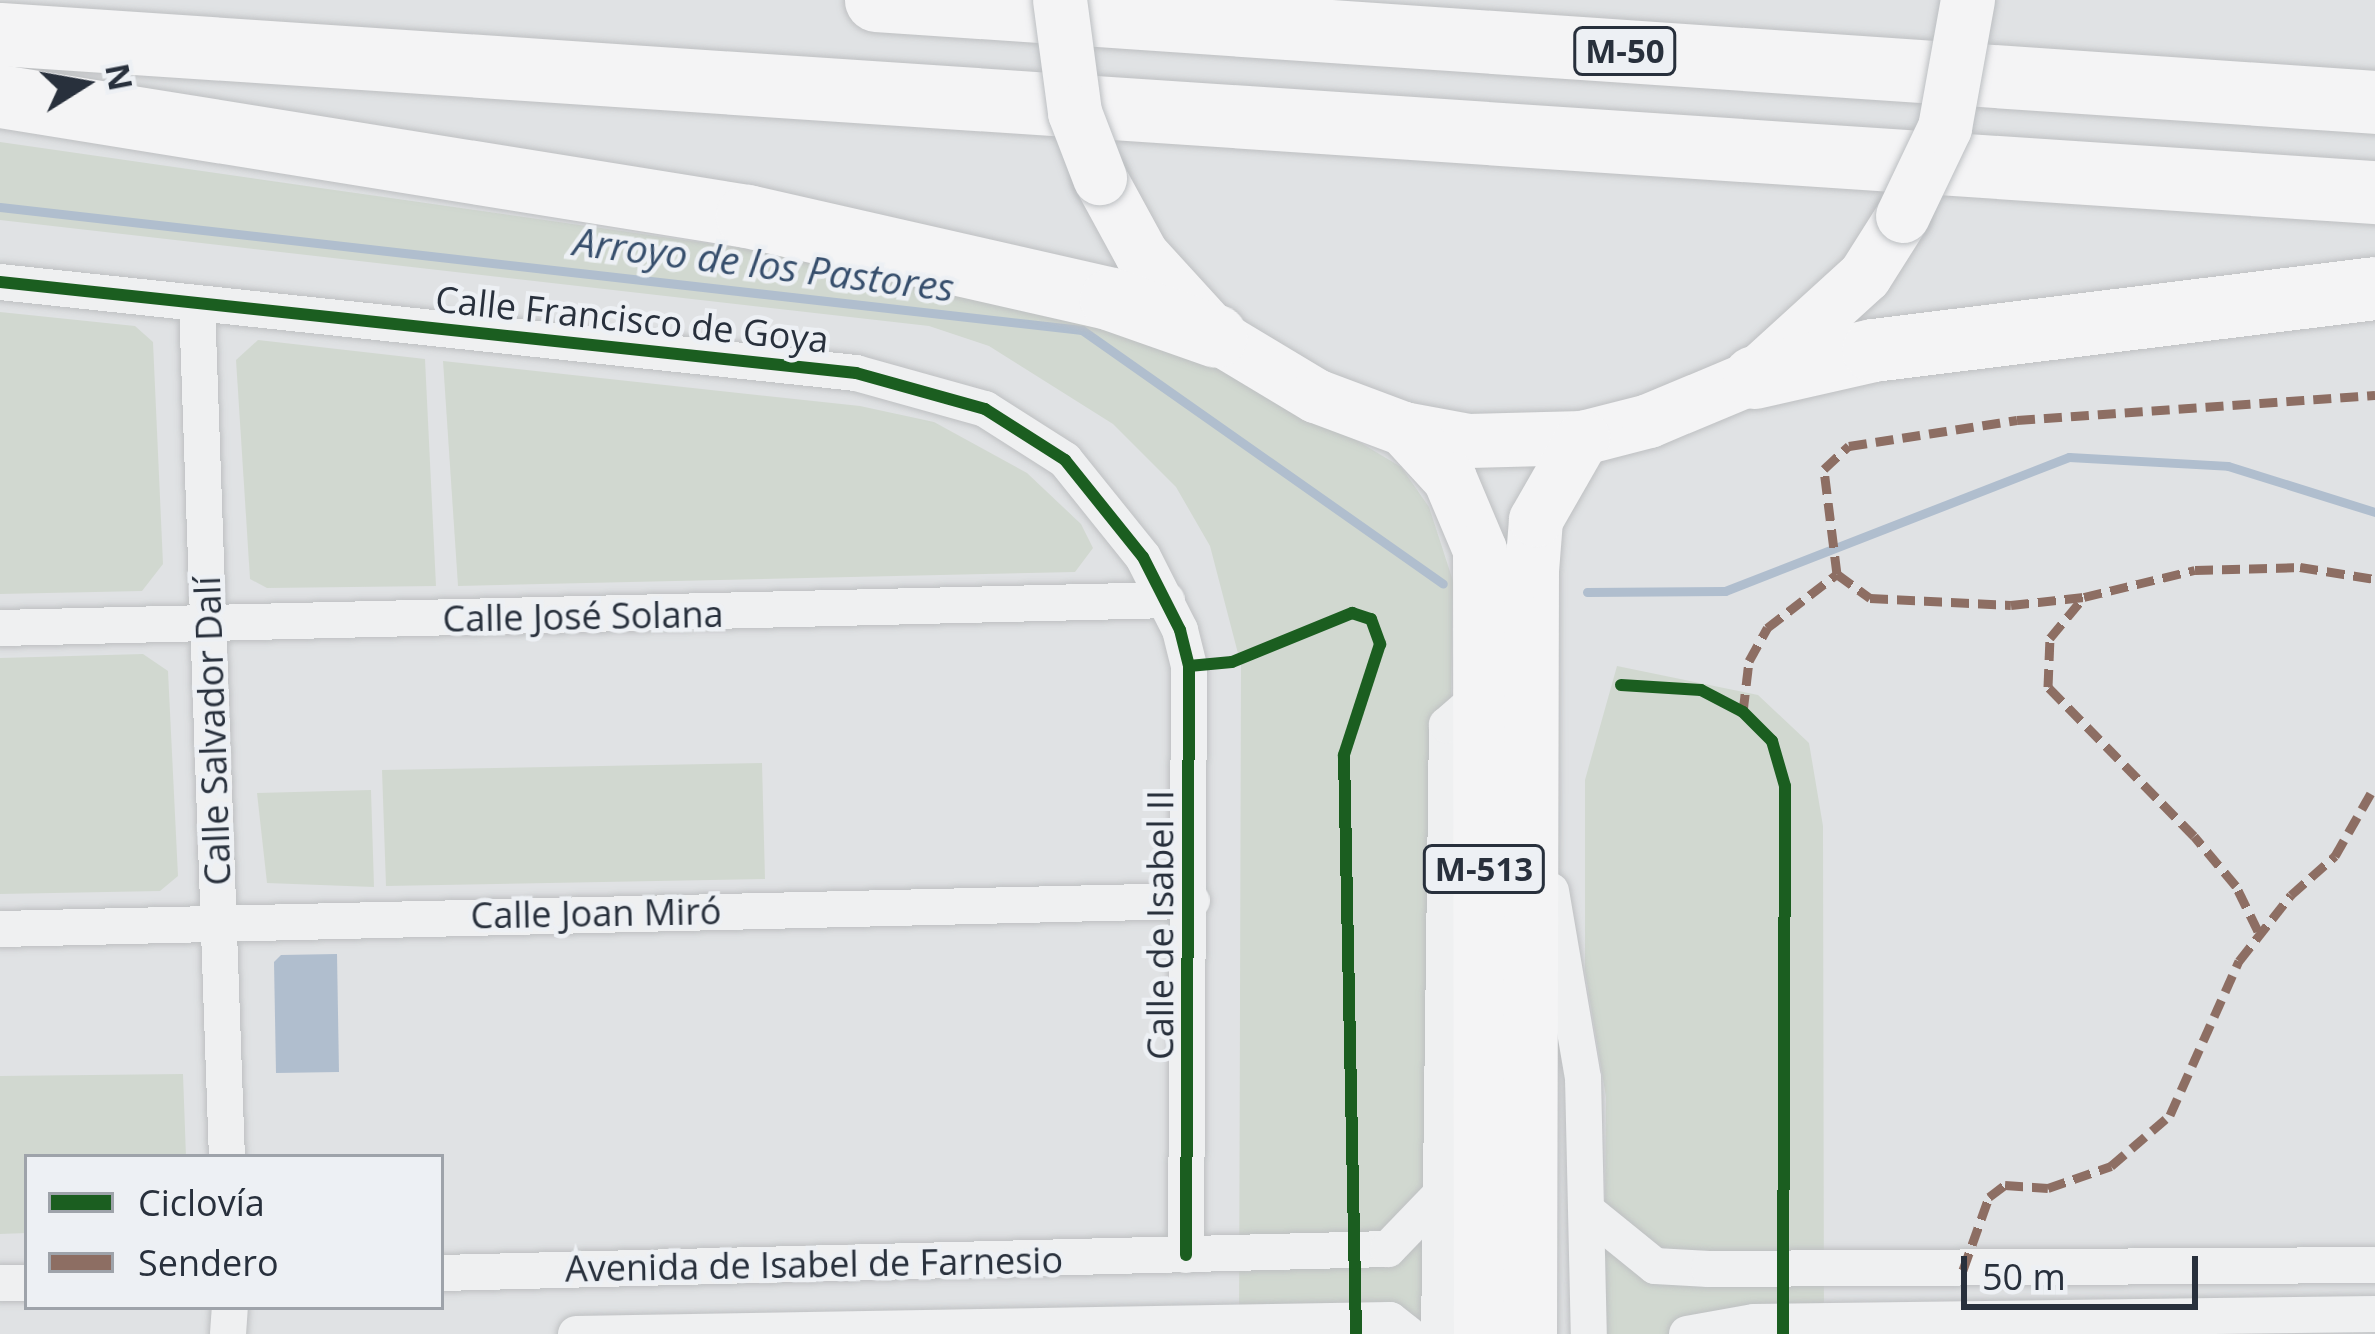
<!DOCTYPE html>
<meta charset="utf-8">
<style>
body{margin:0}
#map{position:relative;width:2375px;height:1334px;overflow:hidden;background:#e0e2e4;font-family:"Open Sans",sans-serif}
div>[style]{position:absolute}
.green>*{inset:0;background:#d1d8d0}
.water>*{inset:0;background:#b0bece}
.stream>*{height:9px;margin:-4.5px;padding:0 4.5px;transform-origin:4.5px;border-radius:4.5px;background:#b0bece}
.roads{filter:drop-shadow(0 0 3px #bec0c2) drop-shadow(0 0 3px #bec0c2)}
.minor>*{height:36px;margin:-18px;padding:0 18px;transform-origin:18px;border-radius:18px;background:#eff0f1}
.primary>*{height:54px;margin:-27px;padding:0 27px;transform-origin:27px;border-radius:27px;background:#f4f4f5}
.motorway>*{height:63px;margin:-31.5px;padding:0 31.5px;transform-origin:31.5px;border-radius:31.5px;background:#f4f4f5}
.bridges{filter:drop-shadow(0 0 3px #bcbfc2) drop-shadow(0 0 3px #bcbfc2)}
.primary-bridge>*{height:54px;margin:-27px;padding:0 27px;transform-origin:27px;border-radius:27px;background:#f4f4f5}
.quiet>*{height:9px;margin-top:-4.5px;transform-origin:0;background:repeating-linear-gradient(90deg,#8d6e63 0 18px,transparent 0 27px)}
.cycleway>*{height:12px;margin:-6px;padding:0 6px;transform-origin:6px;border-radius:6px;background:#1b5e20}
span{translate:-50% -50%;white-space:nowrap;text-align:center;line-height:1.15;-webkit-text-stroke:9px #edf0f4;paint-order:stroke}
.shield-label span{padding:3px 9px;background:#edf0f4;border:3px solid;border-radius:9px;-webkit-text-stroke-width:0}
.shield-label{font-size:33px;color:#28303c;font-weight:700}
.street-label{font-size:36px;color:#28303c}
.water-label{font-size:39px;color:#364e6c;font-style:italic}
.legend{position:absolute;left:24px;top:1154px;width:420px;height:156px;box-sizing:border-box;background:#edf0f4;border:3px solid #9ea3aa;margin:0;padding:15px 21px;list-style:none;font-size:36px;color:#28303c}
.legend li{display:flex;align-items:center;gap:24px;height:60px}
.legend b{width:60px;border:3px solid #9ea3aa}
.north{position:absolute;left:24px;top:24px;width:120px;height:120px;-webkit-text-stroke:9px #edf0f4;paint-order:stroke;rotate:79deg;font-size:33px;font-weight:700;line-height:48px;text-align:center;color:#28303c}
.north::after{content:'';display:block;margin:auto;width:42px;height:54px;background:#28303c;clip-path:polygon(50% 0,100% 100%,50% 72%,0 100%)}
.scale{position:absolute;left:1961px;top:1256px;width:237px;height:54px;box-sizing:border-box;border:6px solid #28303c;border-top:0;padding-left:15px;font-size:36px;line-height:42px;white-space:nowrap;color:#28303c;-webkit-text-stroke:9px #edf0f4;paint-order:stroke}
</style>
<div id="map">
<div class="green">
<i style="clip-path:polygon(0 142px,761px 251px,914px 284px,1166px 344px,1291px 401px,1401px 467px,1429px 507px,1453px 581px,1439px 1334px,1239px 1334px,1241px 665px,1210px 546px,1176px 487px,1113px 424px,989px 346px,929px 326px,0 220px)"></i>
<i style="clip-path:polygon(0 312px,135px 326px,153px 342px,163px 564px,142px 591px,0 594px)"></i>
<i style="clip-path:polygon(258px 340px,425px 359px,436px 586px,267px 588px,250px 579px,236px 360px)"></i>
<i style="clip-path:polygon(443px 361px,860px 406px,934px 422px,1027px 473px,1081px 524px,1093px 548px,1075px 572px,458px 586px)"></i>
<i style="clip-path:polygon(143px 654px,168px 671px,178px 876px,160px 891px,0 894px,0 658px)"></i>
<i style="clip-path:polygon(1617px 666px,1758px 695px,1809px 743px,1823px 826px,1824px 1334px,1604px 1334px,1606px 1097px,1585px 971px,1585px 780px)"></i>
<i style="clip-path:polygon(762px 763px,765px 879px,386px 886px,382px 770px)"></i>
<i style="clip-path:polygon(371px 790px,374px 887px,267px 883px,257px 793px)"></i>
<i style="clip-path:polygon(183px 1074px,186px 1157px,27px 1157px,27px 1233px,0 1234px,0 1076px)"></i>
</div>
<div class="water">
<i style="clip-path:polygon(337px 954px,339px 1072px,276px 1073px,274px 962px,281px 955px)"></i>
</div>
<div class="stream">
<i style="left:0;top:207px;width:1089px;rotate:6.49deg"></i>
<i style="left:1082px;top:330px;width:441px;rotate:35.1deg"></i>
<i style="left:1587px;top:592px;width:138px;rotate:-0.4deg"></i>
<i style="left:1725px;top:591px;width:369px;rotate:-21.3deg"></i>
<i style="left:2069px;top:457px;width:159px;rotate:3.2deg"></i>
<i style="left:2228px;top:466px;width:154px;rotate:17.4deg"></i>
</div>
<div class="roads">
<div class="minor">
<i style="left:0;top:282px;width:861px;rotate:6.07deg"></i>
<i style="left:856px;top:373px;width:134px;rotate:15.6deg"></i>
<i style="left:985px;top:409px;width:95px;rotate:32.5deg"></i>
<i style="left:1065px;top:460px;width:124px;rotate:51.2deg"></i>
<i style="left:1143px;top:557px;width:82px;rotate:63.1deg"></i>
<i style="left:1180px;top:630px;width:37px;rotate:76deg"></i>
<i style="left:1189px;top:666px;width:589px;rotate:90.29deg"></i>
<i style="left:197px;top:304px;width:854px;rotate:87.99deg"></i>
<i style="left:0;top:628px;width:1167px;rotate:-1.37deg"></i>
<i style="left:1551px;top:891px;width:190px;rotate:80.3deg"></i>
<i style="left:1583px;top:1078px;width:256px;rotate:88.7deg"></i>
<i style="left:0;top:929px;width:1192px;rotate:-1.35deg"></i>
<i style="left:1592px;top:1215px;width:81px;rotate:39deg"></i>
<i style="left:1655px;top:1266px;width:54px;rotate:3.2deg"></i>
<i style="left:1709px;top:1269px;width:666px;rotate:-0.34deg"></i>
<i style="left:441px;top:1273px;width:947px;rotate:-1.45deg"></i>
<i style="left:1388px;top:1249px;width:72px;rotate:-46.1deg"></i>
<i style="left:0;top:1283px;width:27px"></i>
<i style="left:228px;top:1334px;width:27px;rotate:-86deg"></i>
<i style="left:576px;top:1334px;width:814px;rotate:-0.99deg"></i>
<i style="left:1390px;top:1320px;width:23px;rotate:38deg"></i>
<i style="left:1439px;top:1334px;width:609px;rotate:-89.25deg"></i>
<i style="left:1447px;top:725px;width:50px;rotate:-41deg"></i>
<i style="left:1687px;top:1334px;width:68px;rotate:-10.2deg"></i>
<i style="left:1754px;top:1322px;width:621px;rotate:-0.74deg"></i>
</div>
<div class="primary">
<i style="left:1100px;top:178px;width:88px;rotate:61.4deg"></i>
<i style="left:1142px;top:255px;width:110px;rotate:47.6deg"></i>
<i style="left:1216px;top:336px;width:117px;rotate:31deg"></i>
<i style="left:1316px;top:396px;width:94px;rotate:20.6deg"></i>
<i style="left:1404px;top:429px;width:66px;rotate:10.5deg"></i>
<i style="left:1469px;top:441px;width:114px;rotate:-1.5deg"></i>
<i style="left:1583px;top:438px;width:68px;rotate:-14.4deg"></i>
<i style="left:1649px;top:421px;width:114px;rotate:-22.7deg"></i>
<i style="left:1754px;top:377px;width:150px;rotate:-42.3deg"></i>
<i style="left:1865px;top:276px;width:71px;rotate:-57.7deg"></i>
<i style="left:1404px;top:429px;width:68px;rotate:47.4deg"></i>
<i style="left:1450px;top:479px;width:77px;rotate:67.1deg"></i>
<i style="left:1480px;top:550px;width:784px;rotate:89.93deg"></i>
<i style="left:1530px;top:1334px;width:763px;rotate:-89.85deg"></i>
<i style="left:1532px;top:571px;width:51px;rotate:-85.5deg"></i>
<i style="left:1536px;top:520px;width:95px;rotate:-60.2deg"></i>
</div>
<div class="motorway">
<i style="left:876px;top:0;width:1502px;rotate:3.89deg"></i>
<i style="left:0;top:34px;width:2380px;rotate:3.81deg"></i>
<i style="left:0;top:96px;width:757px;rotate:9.13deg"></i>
<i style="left:747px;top:216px;width:373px;rotate:12.8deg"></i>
<i style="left:1111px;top:299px;width:111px;rotate:19.4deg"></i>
<i style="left:1754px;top:377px;width:122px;rotate:-12.8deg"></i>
<i style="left:1873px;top:350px;width:506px;rotate:-7.04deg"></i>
</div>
</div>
<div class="bridges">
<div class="primary-bridge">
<i style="left:1060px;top:0;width:114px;rotate:82.4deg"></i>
<i style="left:1075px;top:113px;width:70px;rotate:69deg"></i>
<i style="left:1903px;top:216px;width:98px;rotate:-64.5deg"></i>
<i style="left:1945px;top:128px;width:130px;rotate:-79.8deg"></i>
</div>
</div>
<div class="quiet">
<i style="left:1837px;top:574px;width:41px;rotate:36deg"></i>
<i style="left:1870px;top:598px;width:141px;rotate:2.8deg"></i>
<i style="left:2011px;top:605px;width:73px;rotate:-6.3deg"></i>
<i style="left:1743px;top:712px;width:51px;rotate:-83.3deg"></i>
<i style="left:1749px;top:661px;width:38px;rotate:-61deg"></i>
<i style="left:1767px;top:628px;width:88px;rotate:-37.6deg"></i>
<i style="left:1837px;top:574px;width:106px;rotate:-97.1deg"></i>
<i style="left:1824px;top:469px;width:34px;rotate:-43deg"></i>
<i style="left:1849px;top:446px;width:170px;rotate:-8.8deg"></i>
<i style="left:2017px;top:420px;width:359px;rotate:-4deg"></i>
<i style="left:2258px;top:931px;width:50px;rotate:-116.1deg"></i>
<i style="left:2236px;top:886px;width:65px;rotate:-130deg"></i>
<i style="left:2194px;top:836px;width:209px;rotate:-134.4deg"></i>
<i style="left:2048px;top:687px;width:49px;rotate:-87.7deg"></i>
<i style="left:2050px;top:638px;width:53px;rotate:-50.3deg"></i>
<i style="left:2084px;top:597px;width:114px;rotate:-13.7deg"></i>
<i style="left:2195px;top:570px;width:105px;rotate:-1.6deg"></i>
<i style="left:2300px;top:567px;width:76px;rotate:9.1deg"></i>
<i style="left:1963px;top:1270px;width:77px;rotate:-70.4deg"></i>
<i style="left:1989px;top:1197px;width:20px;rotate:-37deg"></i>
<i style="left:2005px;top:1185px;width:43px;rotate:4deg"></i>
<i style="left:2048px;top:1188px;width:67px;rotate:-19.2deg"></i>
<i style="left:2111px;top:1166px;width:78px;rotate:-40.8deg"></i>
<i style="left:2170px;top:1115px;width:169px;rotate:-65.9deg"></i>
<i style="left:2239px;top:961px;width:84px;rotate:-51.8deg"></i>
<i style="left:2291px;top:895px;width:59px;rotate:-41.6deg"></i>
<i style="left:2335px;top:856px;width:81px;rotate:-60.3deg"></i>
</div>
<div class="cycleway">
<i style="left:0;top:282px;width:861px;rotate:6.07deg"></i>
<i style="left:856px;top:373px;width:134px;rotate:15.6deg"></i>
<i style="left:985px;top:409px;width:95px;rotate:32.5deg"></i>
<i style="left:1065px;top:460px;width:124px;rotate:51.2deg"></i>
<i style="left:1143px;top:557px;width:82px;rotate:63.1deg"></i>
<i style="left:1180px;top:630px;width:37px;rotate:76deg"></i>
<i style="left:1189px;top:666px;width:589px;rotate:90.29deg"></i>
<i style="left:1189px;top:666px;width:43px;rotate:-5.3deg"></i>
<i style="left:1232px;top:662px;width:130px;rotate:-22.2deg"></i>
<i style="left:1352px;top:613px;width:20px;rotate:18deg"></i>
<i style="left:1371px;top:619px;width:27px;rotate:70deg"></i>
<i style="left:1380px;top:644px;width:117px;rotate:108deg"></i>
<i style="left:1344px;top:755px;width:579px;rotate:88.81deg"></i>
<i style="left:1621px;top:685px;width:80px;rotate:3.6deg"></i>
<i style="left:1701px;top:690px;width:47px;rotate:27.6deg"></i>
<i style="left:1743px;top:712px;width:41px;rotate:45deg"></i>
<i style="left:1772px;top:741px;width:47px;rotate:73.9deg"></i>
<i style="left:1785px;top:786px;width:548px;rotate:90.21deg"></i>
</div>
<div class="shield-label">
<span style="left:1625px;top:51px">M-50</span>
<span style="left:1484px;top:869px">M-513</span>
</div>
<div class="street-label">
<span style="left:632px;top:319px;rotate:6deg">Calle Francisco de Goya</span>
<span style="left:583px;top:616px;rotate:-1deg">Calle José Solana</span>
<span style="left:212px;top:731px;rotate:-92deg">Calle Salvador Dalí</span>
<span style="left:596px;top:913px;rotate:-1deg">Calle Joan Miró</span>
<span style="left:1160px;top:925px;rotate:-90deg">Calle de Isabel II</span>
<span style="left:814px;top:1264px;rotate:-1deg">Avenida de Isabel de Farnesio</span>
</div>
<div class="water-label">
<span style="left:764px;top:264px;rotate:7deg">Arroyo de los Pastores</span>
</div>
<ul class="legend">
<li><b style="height:15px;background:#1b5e20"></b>Ciclovía</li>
<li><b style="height:15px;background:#8d6e63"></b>Sendero</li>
</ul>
<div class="north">N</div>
<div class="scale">50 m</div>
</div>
